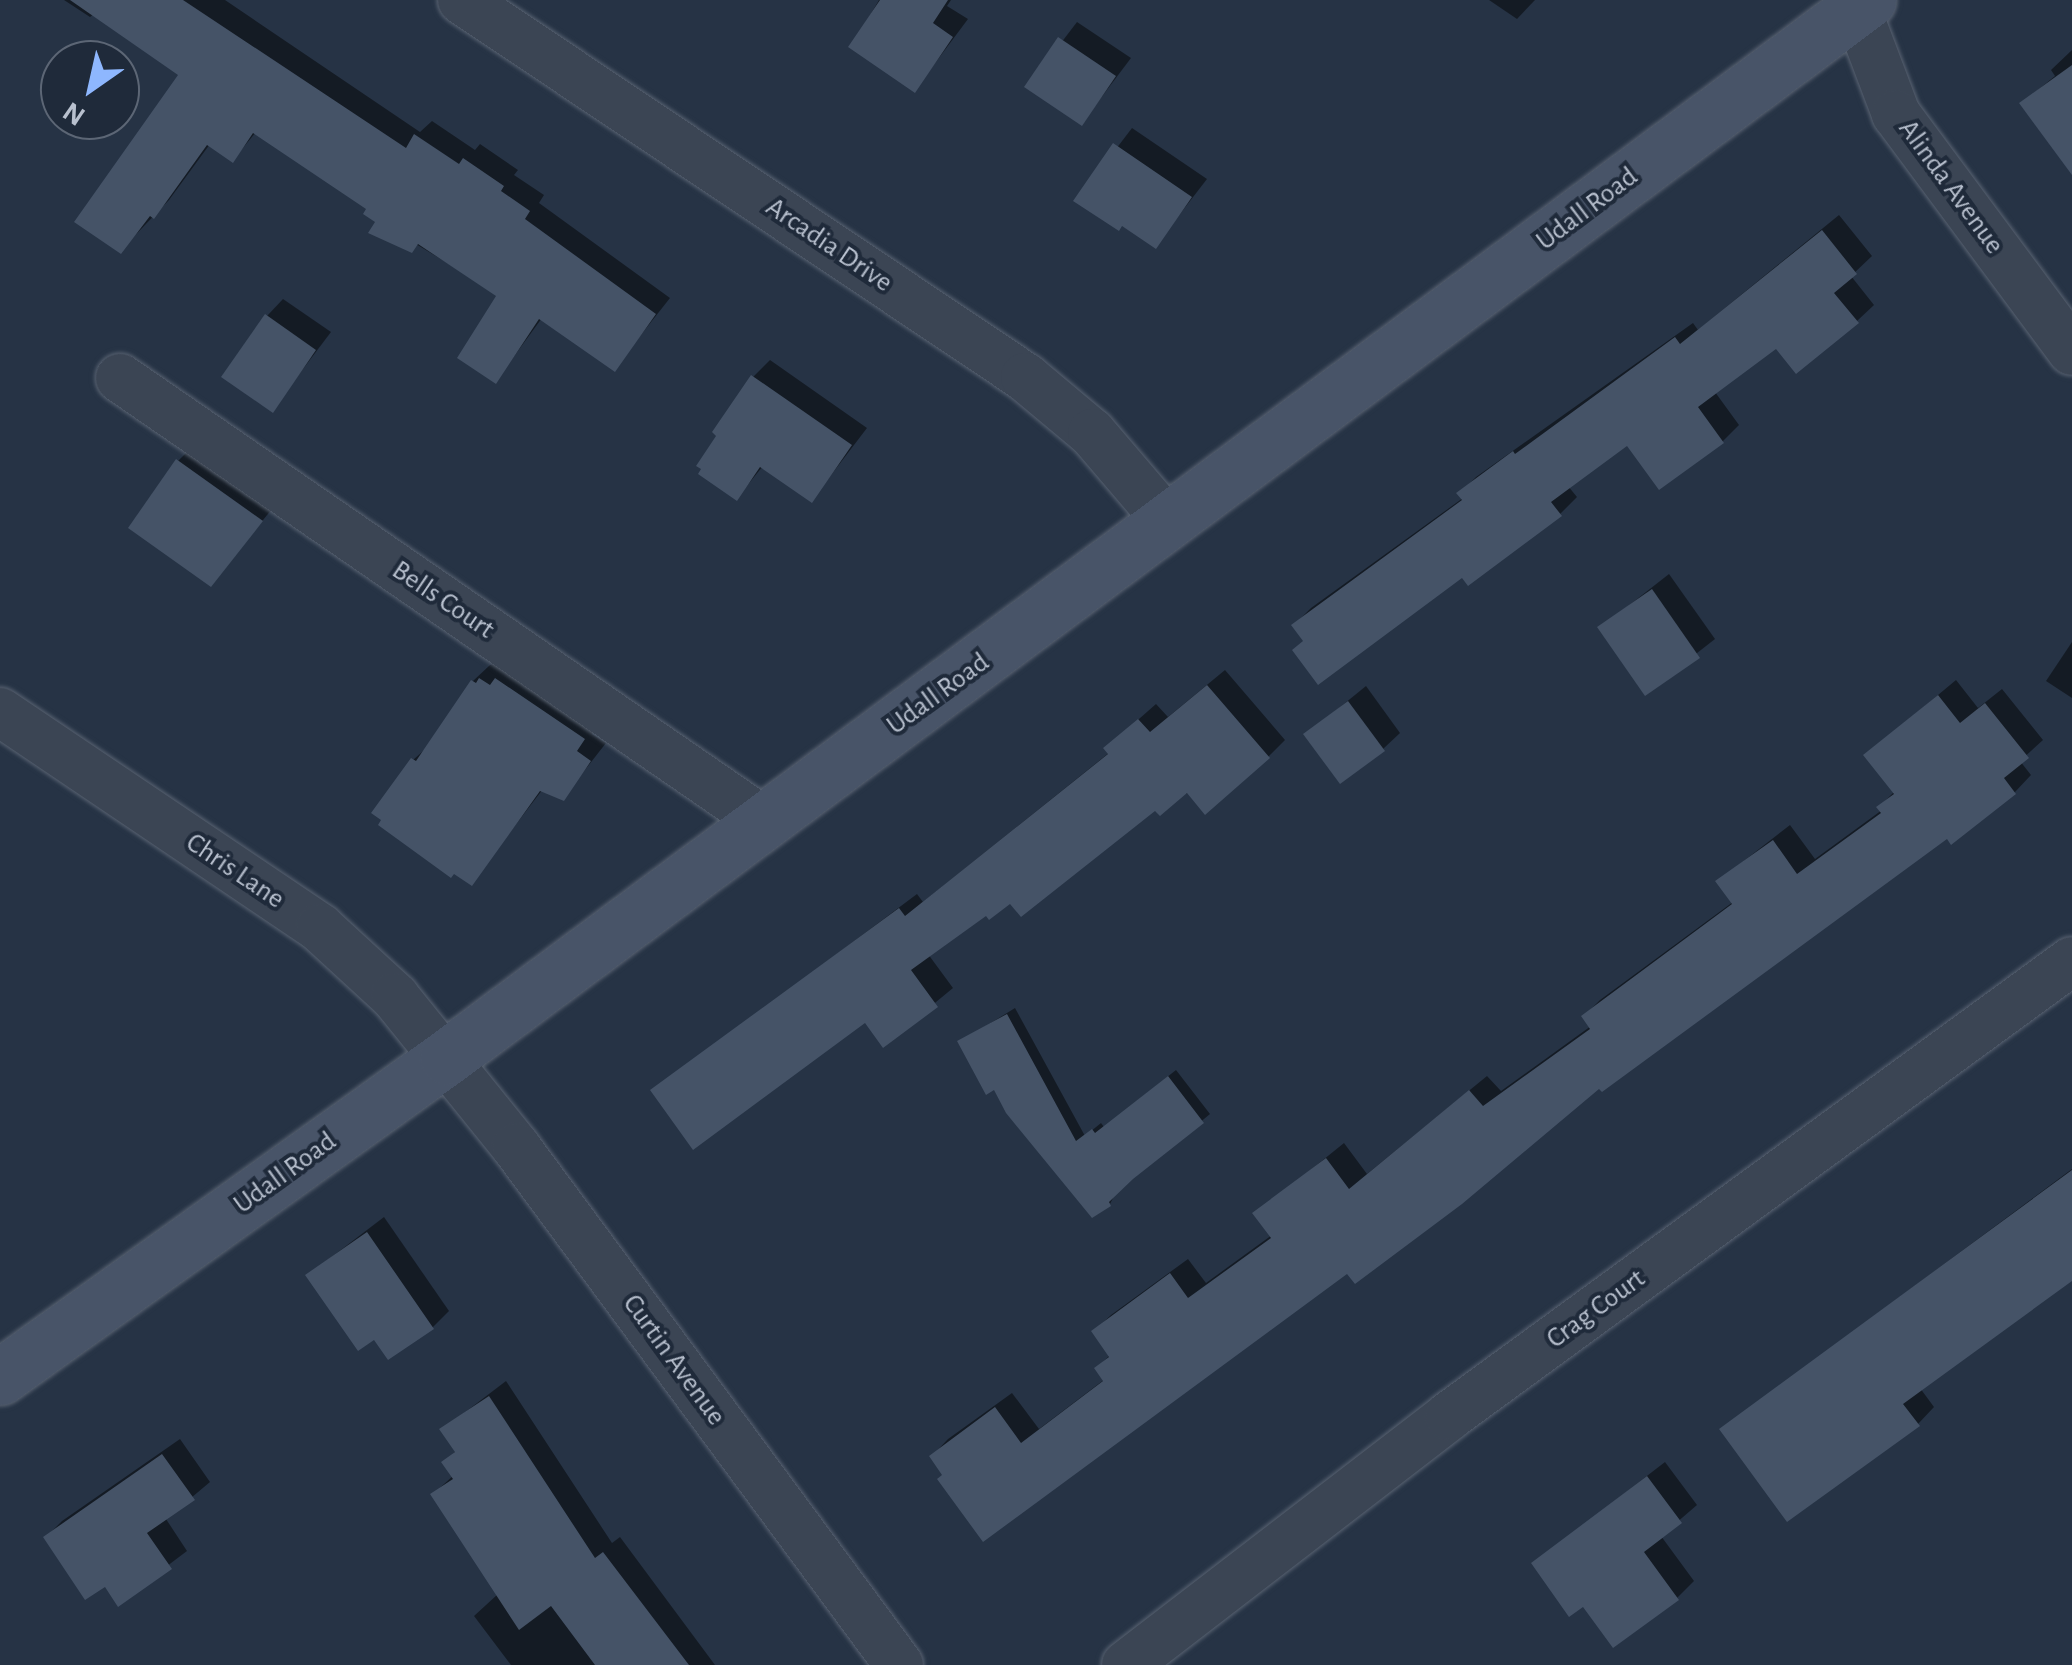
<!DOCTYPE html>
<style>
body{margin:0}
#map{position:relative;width:2072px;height:1665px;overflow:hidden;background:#263345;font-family:"Alegreya Sans",sans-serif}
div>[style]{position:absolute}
.shadow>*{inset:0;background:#0007}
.building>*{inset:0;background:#455367}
.roads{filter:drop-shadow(0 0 2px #596372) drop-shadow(0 0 2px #596372)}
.minor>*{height:48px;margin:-24px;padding:0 24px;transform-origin:24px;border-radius:24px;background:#3b4554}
.secondary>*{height:55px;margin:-27.5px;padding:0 27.5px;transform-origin:27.5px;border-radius:27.5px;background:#485468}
span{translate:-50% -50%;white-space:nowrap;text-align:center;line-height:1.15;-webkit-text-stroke:8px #1f2a3a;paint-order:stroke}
.street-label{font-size:28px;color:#b8c0ce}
.north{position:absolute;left:40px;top:40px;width:100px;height:100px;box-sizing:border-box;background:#1f2a3a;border:2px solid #5c6675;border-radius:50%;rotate:214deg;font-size:28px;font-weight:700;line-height:40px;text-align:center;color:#b8c0ce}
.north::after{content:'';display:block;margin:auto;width:35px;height:45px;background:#8eb7fe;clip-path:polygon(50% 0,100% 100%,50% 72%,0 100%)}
</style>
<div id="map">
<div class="shadow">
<i style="clip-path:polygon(64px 0,225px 0,420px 132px,432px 121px,475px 150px,480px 144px,518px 170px,514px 175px,544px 195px,539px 203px,670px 298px,614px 369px,542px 318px,496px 381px,500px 295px,378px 221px,369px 208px,256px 132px,233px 160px,210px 144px,169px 200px,120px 251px,182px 75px,94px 14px,90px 17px)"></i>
<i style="clip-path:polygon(879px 0,951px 0,947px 6px,968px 19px,915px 90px,852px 46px)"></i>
<i style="clip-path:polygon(1489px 0,1535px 0,1517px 19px)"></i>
<i style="clip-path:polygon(1077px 22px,1131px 58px,1082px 123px,1028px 86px)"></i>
<i style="clip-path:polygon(2072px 50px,2072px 120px,2022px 103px,2055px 76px,2051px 70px)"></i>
<i style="clip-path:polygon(1132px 128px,1207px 179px,1156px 245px,1077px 200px)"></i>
<i style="clip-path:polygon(1839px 215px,1872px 256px,1851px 276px,1874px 305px,1857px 321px,1777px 345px,1715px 392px,1739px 425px,1723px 441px,1659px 487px,1627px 443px,1568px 486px,1577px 497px,1560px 514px,1468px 582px,1462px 574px,1306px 640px,1294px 625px,1311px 608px,1463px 498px,1460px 493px,1476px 477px,1693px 323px,1698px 330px)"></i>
<i style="clip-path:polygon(283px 299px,331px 332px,272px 410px,267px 316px)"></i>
<i style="clip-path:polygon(770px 360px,867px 428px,812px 500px,763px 466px,737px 498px,719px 436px,753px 377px)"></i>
<i style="clip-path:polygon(195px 444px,277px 503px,211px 583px,178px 461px)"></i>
<i style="clip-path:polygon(1669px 574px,1715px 639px,1646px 693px,1600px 628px)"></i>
<i style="clip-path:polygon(2072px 642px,2072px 698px,2046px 681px)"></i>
<i style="clip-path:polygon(498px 663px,600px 722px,592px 734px,606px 743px,563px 798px,543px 789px,471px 883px,413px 760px,431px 744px,473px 681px,490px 665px)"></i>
<i style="clip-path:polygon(1225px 670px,1285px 740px,1268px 757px,1156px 807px,986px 912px,928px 954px,953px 988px,884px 1045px,865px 1020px,654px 1091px,917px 894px,923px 902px,1110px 752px,1106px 748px,1156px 704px,1168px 717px)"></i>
<i style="clip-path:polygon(1956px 680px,1978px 708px,2002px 689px,2043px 740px,2020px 761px,2031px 775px,2015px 792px,1952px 841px,1948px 836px,1599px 1085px,984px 1539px,932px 1456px,948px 1439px,1012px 1393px,1039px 1429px,1105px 1379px,1097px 1368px,1111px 1354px,1094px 1331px,1111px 1315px,1188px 1259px,1206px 1283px,1272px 1235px,1256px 1214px,1344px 1143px,1367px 1174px,1487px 1076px,1501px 1091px,1591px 1026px,1584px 1016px,1600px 1000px,1733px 902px,1718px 881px,1790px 825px,1815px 859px,1882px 810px,1879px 807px,1895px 791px,1866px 755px)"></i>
<i style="clip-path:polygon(1366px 686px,1400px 733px,1383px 749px,1307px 734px)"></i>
<i style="clip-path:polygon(1015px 1008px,1085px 1136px,1101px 1123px,1104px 1127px,1176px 1070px,1210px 1114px,1116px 1192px,1110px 1204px,995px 1087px,960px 1042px)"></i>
<i style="clip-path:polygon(2072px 1169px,2072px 1275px,1920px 1388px,1934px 1407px,1918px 1424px,1722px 1429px)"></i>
<i style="clip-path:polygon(384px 1217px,449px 1311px,433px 1327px,375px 1336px,308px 1275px)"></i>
<i style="clip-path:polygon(506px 1381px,612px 1543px,620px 1537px,715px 1665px,511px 1665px,474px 1616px,498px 1594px,433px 1494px,454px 1475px,444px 1462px,457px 1450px,443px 1429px)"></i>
<i style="clip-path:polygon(180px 1439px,210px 1482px,166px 1519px,187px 1551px,118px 1603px,105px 1583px,46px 1537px,62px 1521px)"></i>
<i style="clip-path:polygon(1665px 1462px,1697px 1505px,1661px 1536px,1694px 1581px,1677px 1598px,1584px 1604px,1534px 1563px)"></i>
</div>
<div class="building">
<i style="clip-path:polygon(70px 0,183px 0,406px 148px,414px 134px,459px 164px,463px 158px,504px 186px,501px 191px,530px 211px,525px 219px,656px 314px,615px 372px,539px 319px,496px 384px,457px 358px,496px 296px,418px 244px,412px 253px,368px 233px,375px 222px,363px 214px,366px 209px,253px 133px,233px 163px,207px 145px,154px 219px,150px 216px,121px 254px,74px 222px,178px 75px)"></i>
<i style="clip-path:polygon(880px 0,948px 0,933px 23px,953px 37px,915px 93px,848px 47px)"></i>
<i style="clip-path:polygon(1058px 37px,1116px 76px,1082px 126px,1024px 87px)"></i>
<i style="clip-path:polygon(2072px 65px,2072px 175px,2019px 103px)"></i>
<i style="clip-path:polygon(1113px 143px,1192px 197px,1156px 249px,1122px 226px,1119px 231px,1073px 201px)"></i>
<i style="clip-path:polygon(1822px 230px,1857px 274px,1834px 293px,1859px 323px,1796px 374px,1776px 349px,1698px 407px,1724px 443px,1659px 490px,1627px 446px,1551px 502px,1562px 516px,1468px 586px,1462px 578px,1318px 685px,1292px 650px,1303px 641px,1291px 625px,1462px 500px,1456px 493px,1513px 451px,1515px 454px,1675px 337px,1680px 344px)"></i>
<i style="clip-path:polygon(265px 314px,316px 350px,273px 413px,221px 377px)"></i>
<i style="clip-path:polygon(751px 375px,852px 445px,812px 503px,760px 467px,737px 501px,698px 474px,701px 469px,696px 466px,716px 436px,712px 432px)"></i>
<i style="clip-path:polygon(176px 459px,263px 521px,211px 587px,128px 528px)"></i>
<i style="clip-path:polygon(1652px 589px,1700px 658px,1645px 696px,1597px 627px)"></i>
<i style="clip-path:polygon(479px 678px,490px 685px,495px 678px,585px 739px,577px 751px,591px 761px,564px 801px,540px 791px,472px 886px,454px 874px,451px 878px,378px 825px,381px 820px,371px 813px,411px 758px,416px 761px,471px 680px,476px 683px)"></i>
<i style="clip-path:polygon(1207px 685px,1270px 758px,1205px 815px,1187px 793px,1160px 816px,1155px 811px,1021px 917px,1010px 904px,989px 920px,986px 916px,911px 970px,938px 1007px,883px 1048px,865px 1023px,693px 1150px,650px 1090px,899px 908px,905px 916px,1108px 754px,1103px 748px,1138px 719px,1150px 732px)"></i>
<i style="clip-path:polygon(1938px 695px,1960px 723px,1985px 703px,2029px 758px,2004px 778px,2016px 794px,1951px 845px,1947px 839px,1602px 1092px,1599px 1089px,1462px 1204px,1355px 1284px,1347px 1274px,983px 1542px,937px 1479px,942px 1475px,929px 1456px,995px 1407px,1021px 1443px,1103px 1381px,1094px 1368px,1109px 1357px,1091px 1331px,1170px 1273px,1188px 1298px,1271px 1238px,1252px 1213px,1326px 1158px,1349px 1189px,1469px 1090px,1483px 1106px,1590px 1029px,1581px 1016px,1732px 904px,1715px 881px,1773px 840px,1797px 874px,1881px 813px,1876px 807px,1894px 794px,1863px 755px)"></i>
<i style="clip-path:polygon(1348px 701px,1385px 751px,1340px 784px,1303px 734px)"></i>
<i style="clip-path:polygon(1007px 1014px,1076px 1141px,1092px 1129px,1095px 1133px,1168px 1076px,1204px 1123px,1133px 1179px,1109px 1202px,1111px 1206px,1092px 1218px,1006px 1113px,994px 1090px,986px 1095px,957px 1041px)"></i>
<i style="clip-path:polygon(2072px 1170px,2072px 1281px,1903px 1404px,1920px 1426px,1787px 1522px,1719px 1429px)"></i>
<i style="clip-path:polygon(367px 1232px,434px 1329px,388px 1360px,374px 1340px,358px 1351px,305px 1275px)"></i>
<i style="clip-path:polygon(489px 1396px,595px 1558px,603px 1552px,689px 1665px,595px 1665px,551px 1606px,519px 1630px,430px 1494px,453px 1479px,441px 1462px,455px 1452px,439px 1429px)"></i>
<i style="clip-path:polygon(162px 1454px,195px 1500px,147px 1533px,172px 1569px,118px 1607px,105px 1587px,85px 1600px,43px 1537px)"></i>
<i style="clip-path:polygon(1647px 1476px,1682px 1523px,1644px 1552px,1679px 1600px,1613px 1648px,1583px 1607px,1569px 1617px,1531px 1563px)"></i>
</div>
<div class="roads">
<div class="minor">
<i style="left:462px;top:0;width:678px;rotate:33.81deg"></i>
<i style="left:1025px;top:377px;width:87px;rotate:39.9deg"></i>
<i style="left:1092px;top:433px;width:117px;rotate:49.5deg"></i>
<i style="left:1853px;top:0;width:122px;rotate:69.3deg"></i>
<i style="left:1896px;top:114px;width:295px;rotate:53.4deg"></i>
<i style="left:120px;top:378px;width:783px;rotate:34.54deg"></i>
<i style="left:0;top:712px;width:386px;rotate:34deg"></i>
<i style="left:320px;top:928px;width:102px;rotate:42.6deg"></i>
<i style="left:395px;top:997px;width:193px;rotate:51.1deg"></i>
<i style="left:516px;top:1147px;width:644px;rotate:53.52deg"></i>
<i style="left:1126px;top:1665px;width:408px;rotate:-37.6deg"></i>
<i style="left:1449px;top:1416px;width:771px;rotate:-36.14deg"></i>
</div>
<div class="secondary">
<i style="left:0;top:1377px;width:550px;rotate:-35.6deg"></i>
<i style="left:447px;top:1057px;width:1771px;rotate:-36.64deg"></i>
</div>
</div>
<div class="street-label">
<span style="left:1951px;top:187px;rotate:54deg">Alinda Avenue</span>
<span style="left:1587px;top:209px;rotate:-37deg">Udall Road</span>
<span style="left:829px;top:245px;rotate:34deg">Arcadia Drive</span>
<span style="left:443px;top:600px;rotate:34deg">Bells Court</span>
<span style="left:938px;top:694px;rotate:-36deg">Udall Road</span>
<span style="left:235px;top:871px;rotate:34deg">Chris Lane</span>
<span style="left:285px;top:1173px;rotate:-36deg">Udall Road</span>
<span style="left:1596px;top:1309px;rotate:-36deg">Crag Court</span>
<span style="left:674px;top:1360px;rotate:54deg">Curtin Avenue</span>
</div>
<div class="north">N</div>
</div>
